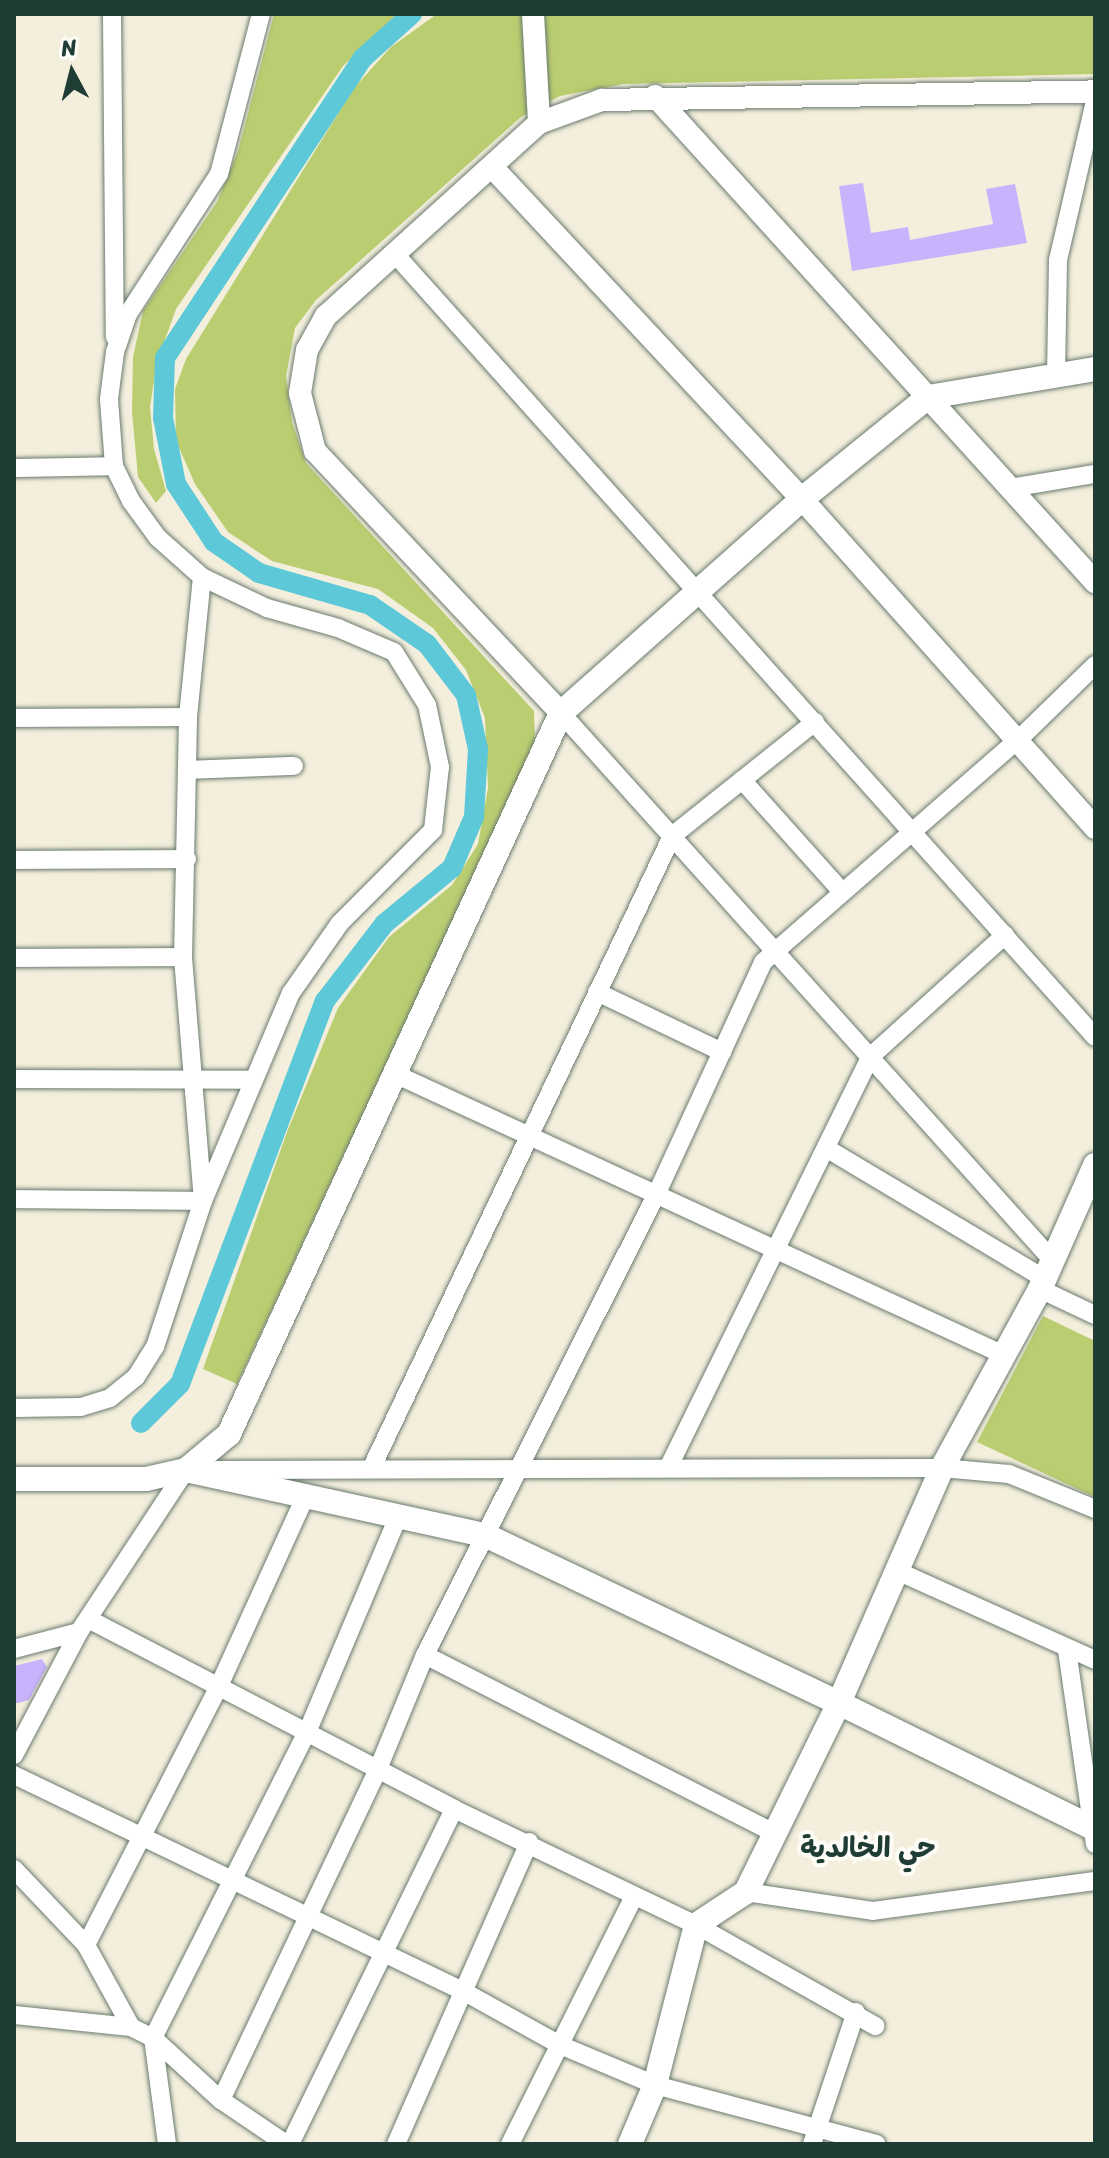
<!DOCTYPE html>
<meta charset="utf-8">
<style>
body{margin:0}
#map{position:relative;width:1109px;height:2158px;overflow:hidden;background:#f3efdc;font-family:Sriracha,"Playpen Sans Arabic",sans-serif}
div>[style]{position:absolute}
.green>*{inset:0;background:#bacd71}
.canal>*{height:20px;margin:-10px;padding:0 10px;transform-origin:10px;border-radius:10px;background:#5dc8d7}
.building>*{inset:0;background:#c8b3fd}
.roads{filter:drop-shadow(0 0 2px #697b6f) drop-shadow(0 0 2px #697b6f)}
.minor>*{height:18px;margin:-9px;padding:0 9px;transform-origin:9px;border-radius:9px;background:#fff}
.tertiary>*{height:22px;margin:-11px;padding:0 11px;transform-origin:11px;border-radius:11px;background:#fff}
.secondary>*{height:24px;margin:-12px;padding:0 12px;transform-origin:12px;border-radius:12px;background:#fff}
span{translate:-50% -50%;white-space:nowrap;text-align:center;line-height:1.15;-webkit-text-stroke:8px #fdfcf7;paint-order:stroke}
.neighbourhood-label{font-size:28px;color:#1f3d34;font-weight:700}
.frame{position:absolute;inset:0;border:16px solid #1f3d34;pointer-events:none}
.north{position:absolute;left:32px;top:32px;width:80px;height:80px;-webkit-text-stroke:6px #fdfcf7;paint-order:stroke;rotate:353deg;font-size:22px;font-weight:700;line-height:32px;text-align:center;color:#1f3d34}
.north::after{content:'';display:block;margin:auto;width:28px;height:36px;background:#1f3d34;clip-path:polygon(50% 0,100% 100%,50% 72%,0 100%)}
</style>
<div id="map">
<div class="green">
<i style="clip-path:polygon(274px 14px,399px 14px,343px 66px,176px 309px,157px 362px,150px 407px,154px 449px,166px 491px,156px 503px,138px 477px,132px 412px,133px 357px,143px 311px,217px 202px,238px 151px)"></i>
<i style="clip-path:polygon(437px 14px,1095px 14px,1095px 74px,624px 84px,560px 96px,521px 117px,316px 300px,295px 328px,286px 376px,292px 422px,306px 463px,534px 711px,535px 745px,237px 1384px,203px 1369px,287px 1132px,338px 1008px,389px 937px,452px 885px,478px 844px,488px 788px,485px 718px,466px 670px,433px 628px,378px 589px,272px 561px,228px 532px,195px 484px,176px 441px,175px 389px,186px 359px,354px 88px,391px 47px)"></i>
<i style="clip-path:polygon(1043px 1316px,1095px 1341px,1095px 1497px,977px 1442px)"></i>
</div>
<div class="canal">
<i style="left:141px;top:1423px;width:55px;rotate:-45deg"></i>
<i style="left:180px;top:1384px;width:410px;rotate:-69.3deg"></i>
<i style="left:325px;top:1001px;width:97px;rotate:-52.5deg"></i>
<i style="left:384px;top:924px;width:88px;rotate:-39.5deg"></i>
<i style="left:452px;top:868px;width:56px;rotate:-66.7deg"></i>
<i style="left:474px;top:817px;width:68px;rotate:-86.6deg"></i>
<i style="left:478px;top:749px;width:55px;rotate:-102.5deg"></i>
<i style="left:466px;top:695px;width:64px;rotate:-127.4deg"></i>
<i style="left:427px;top:644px;width:69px;rotate:-145.6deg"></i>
<i style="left:370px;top:605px;width:116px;rotate:-163.9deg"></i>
<i style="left:259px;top:573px;width:55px;rotate:-145.4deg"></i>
<i style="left:214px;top:542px;width:69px;rotate:-123.2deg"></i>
<i style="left:176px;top:484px;width:67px;rotate:-101.1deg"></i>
<i style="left:163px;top:418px;width:60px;rotate:-88.1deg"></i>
<i style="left:165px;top:358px;width:359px;rotate:-56.6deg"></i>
<i style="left:363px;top:58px;width:66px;rotate:-41.9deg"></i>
</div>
<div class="building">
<i style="clip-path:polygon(863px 183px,871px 233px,908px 227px,910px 240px,993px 224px,986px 189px,1015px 184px,1027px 243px,852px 271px,839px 186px)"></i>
<i style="clip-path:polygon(42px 1659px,47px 1667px,29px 1700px,14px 1704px,14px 1666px)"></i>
</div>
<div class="roads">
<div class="minor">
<i style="left:112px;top:14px;width:323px;rotate:89.5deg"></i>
<i style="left:395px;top:254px;width:1050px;rotate:48.2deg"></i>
<i style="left:1056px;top:375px;width:115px;rotate:-89deg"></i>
<i style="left:1058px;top:260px;width:163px;rotate:-76.9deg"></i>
<i style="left:14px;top:468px;width:100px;rotate:-1.1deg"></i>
<i style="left:1010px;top:488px;width:86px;rotate:-9.4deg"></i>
<i style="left:561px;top:713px;width:738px;rotate:48.08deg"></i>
<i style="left:14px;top:718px;width:174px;rotate:-0.3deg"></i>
<i style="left:188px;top:770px;width:106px;rotate:-2.2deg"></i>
<i style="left:742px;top:780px;width:150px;rotate:48.2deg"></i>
<i style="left:14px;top:860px;width:173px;rotate:-0.3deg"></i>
<i style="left:14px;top:958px;width:169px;rotate:-0.3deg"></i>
<i style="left:597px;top:992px;width:139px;rotate:25.6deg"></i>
<i style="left:395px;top:1074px;width:671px;rotate:24.77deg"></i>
<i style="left:14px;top:1079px;width:239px;rotate:0.2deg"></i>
<i style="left:826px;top:1148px;width:255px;rotate:30.9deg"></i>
<i style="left:14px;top:1199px;width:189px;rotate:0.6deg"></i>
<i style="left:203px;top:1201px;width:245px;rotate:-94.7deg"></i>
<i style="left:183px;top:957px;width:240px;rotate:-88.8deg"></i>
<i style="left:188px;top:717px;width:141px;rotate:-84.3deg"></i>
<i style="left:1040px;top:1289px;width:61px;rotate:25.3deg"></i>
<i style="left:14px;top:1408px;width:67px;rotate:-0.9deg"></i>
<i style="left:81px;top:1407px;width:30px;rotate:-17deg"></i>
<i style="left:110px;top:1398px;width:33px;rotate:-39deg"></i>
<i style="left:136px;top:1377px;width:36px;rotate:-58deg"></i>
<i style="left:155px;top:1347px;width:154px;rotate:-71.8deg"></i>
<i style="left:203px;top:1201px;width:226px;rotate:-67.1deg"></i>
<i style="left:291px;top:993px;width:85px;rotate:-55deg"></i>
<i style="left:340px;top:923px;width:132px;rotate:-45deg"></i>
<i style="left:433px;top:830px;width:63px;rotate:-83.7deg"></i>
<i style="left:440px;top:767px;width:63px;rotate:-101.8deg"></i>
<i style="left:427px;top:705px;width:62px;rotate:-121.9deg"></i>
<i style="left:394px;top:652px;width:61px;rotate:-156.8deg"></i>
<i style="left:338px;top:628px;width:74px;rotate:-164.3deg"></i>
<i style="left:267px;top:608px;width:72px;rotate:-154.5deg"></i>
<i style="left:202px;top:577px;width:59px;rotate:-138.4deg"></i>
<i style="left:158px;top:538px;width:46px;rotate:-126.1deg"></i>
<i style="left:131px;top:501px;width:39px;rotate:-116deg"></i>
<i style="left:114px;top:466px;width:67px;rotate:-94.3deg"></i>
<i style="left:109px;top:399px;width:47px;rotate:-82.7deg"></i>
<i style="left:115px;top:352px;width:40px;rotate:-71.1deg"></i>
<i style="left:128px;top:314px;width:167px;rotate:-57deg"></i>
<i style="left:219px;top:174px;width:165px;rotate:-75.3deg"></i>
<i style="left:669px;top:1466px;width:456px;rotate:-63.8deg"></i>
<i style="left:870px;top:1057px;width:182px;rotate:-42.1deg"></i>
<i style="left:372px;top:1467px;width:699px;rotate:-64.57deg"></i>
<i style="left:672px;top:836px;width:183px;rotate:-38.6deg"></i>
<i style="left:217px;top:1470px;width:725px;rotate:-0.16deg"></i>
<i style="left:942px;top:1468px;width:67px;rotate:5.1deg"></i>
<i style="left:1009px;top:1474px;width:93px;rotate:22.1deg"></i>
<i style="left:897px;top:1571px;width:217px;rotate:24.2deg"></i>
<i style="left:88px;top:1619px;width:412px;rotate:27.4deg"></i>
<i style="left:454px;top:1809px;width:268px;rotate:25.6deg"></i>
<i style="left:696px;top:1925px;width:206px;rotate:29.4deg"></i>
<i style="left:14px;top:1649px;width:67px;rotate:-14.7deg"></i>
<i style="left:1067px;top:1650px;width:196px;rotate:81.8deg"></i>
<i style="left:425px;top:1655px;width:393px;rotate:27deg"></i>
<i style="left:14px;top:1755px;width:139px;rotate:-62.1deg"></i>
<i style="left:79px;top:1632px;width:194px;rotate:-56.6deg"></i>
<i style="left:186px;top:1470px;width:5px"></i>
<i style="left:14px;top:1775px;width:496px;rotate:25.7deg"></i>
<i style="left:461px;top:1990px;width:113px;rotate:29.1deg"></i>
<i style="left:560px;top:2045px;width:103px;rotate:22.8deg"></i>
<i style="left:655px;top:2085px;width:229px;rotate:14.9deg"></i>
<i style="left:14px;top:1869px;width:105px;rotate:46.5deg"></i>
<i style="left:86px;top:1945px;width:94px;rotate:61.2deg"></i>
<i style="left:131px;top:2027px;width:25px;rotate:27deg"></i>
<i style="left:153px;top:2038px;width:92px;rotate:42.4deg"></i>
<i style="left:221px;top:2100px;width:78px;rotate:34.1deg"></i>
<i style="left:746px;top:1892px;width:128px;rotate:8.5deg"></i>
<i style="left:873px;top:1911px;width:224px;rotate:-7.7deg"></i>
<i style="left:86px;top:1945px;width:289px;rotate:-62.8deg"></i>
<i style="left:218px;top:1688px;width:212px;rotate:-65.5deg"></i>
<i style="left:14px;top:2015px;width:118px;rotate:5.9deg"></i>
<i style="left:221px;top:2100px;width:366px;rotate:-64.6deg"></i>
<i style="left:378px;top:1769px;width:123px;rotate:-67.6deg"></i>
<i style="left:425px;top:1655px;width:515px;rotate:-63.34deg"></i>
<i style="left:656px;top:1195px;width:256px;rotate:-65.3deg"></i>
<i style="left:763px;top:962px;width:340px;rotate:-41.1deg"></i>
<i style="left:1019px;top:739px;width:106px;rotate:-44.2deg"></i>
<i style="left:167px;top:2144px;width:107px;rotate:-97.5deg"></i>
<i style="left:153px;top:2038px;width:345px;rotate:-63.3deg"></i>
<i style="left:308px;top:1730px;width:231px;rotate:-67.1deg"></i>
<i style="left:290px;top:2144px;width:373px;rotate:-63.9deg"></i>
<i style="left:396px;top:2144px;width:330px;rotate:-66.2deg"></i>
<i style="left:510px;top:2144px;width:275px;rotate:-63.4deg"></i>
<i style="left:812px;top:2144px;width:139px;rotate:-71.6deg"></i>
</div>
<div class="tertiary">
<i style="left:533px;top:14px;width:109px;rotate:86.8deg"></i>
<i style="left:655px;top:96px;width:656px;rotate:47.84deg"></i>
<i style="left:493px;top:168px;width:453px;rotate:47deg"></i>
<i style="left:802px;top:499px;width:441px;rotate:48.3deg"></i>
<i style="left:561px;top:713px;width:359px;rotate:-133.2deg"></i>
<i style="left:315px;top:451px;width:60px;rotate:-104.5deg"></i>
<i style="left:300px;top:393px;width:44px;rotate:-80.8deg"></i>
<i style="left:307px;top:350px;width:39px;rotate:-61deg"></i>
<i style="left:326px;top:316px;width:287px;rotate:-42.2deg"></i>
<i style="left:539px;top:123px;width:67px;rotate:-20.1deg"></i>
<i style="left:602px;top:100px;width:493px;rotate:-1deg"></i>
</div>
<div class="secondary">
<i style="left:1095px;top:1165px;width:136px;rotate:113.9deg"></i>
<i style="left:1040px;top:1289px;width:204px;rotate:118.7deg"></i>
<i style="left:942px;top:1468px;width:257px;rotate:113.7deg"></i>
<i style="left:839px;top:1703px;width:285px;rotate:26.2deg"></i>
<i style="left:186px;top:1470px;width:56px;rotate:-39.9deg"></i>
<i style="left:229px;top:1434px;width:794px;rotate:-65.28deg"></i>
<i style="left:561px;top:713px;width:322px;rotate:-41.6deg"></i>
<i style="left:802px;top:499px;width:162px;rotate:-39deg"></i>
<i style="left:928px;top:397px;width:169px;rotate:-9.5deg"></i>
<i style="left:14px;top:1479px;width:132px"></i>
<i style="left:146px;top:1479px;width:41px;rotate:-12.7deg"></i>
<i style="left:186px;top:1470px;width:306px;rotate:12.3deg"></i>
<i style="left:485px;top:1535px;width:392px;rotate:25.4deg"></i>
<i style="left:839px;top:1703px;width:211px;rotate:116.2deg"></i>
<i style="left:746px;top:1892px;width:60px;rotate:146.6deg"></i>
<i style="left:696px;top:1925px;width:165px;rotate:104.4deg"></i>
<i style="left:655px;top:2085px;width:64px;rotate:113deg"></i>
</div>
</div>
<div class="neighbourhood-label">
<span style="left:868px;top:1848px">حي الخالدية</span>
</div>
<div class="frame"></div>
<div class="north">N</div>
</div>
